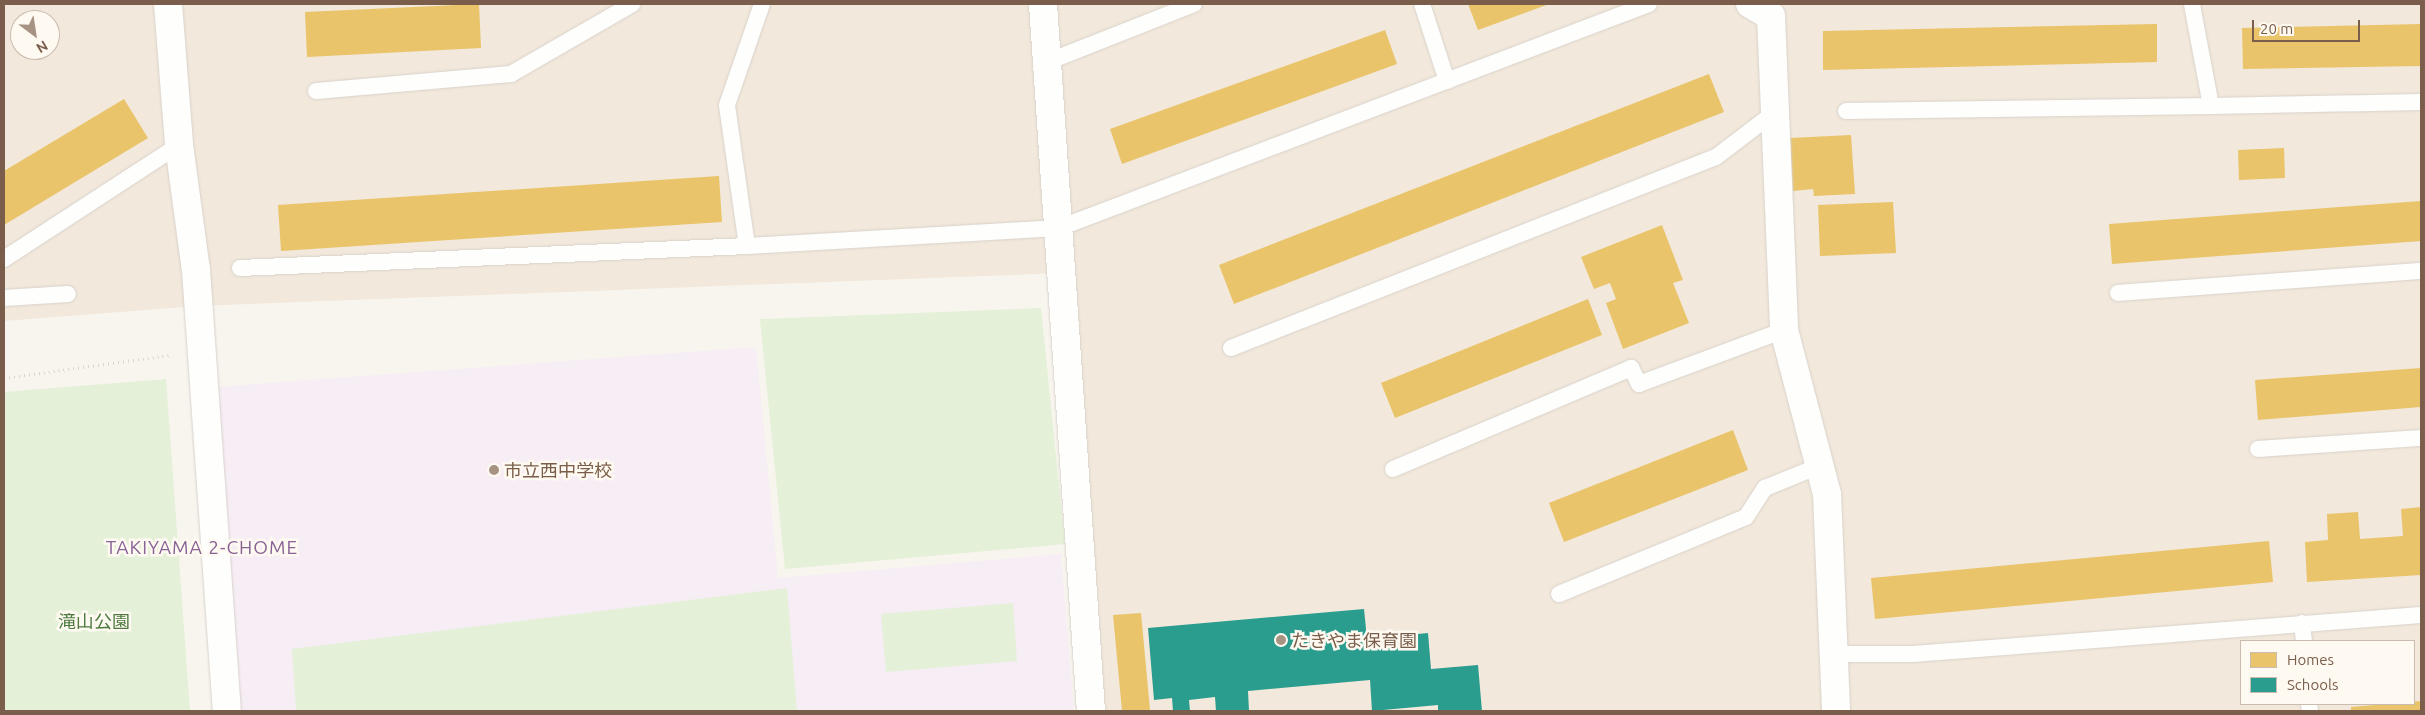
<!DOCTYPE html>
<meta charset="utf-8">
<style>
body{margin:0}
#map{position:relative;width:2425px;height:715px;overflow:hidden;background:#f8f5ee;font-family:Ubuntu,"Noto Sans JP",sans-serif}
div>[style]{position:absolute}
.residential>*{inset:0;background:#f2e8db}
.education>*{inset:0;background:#f6edf5}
.green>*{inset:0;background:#e4f1d8}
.homes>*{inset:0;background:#e9c46a}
.schools>*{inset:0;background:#2a9d8f}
.path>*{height:3px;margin-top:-1.5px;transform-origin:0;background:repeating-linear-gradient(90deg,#dcd5cf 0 1px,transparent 0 5px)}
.roads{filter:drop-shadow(0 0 1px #d8d2cc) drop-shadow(0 0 1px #d8d2cc)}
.lane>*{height:16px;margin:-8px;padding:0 8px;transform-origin:8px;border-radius:8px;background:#fefefc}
.street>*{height:28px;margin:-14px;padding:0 14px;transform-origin:14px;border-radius:14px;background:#fefefc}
.dots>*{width:14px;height:14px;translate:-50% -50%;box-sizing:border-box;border:2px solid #fffaf1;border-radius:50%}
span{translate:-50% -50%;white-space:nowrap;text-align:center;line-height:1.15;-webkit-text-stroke:5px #fffaf1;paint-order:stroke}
.poi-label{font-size:18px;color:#7a5e4b}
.left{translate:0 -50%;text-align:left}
.park-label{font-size:18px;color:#4c7a3f}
.neighbourhood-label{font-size:19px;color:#886396;letter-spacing:1px}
.frame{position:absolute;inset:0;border:5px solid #7a5e4b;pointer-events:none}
.legend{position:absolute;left:2240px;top:640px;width:175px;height:65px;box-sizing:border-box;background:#fffaf1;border:1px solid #cabcaf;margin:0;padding:6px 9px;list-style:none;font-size:15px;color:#7a5e4b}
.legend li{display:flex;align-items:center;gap:10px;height:25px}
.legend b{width:25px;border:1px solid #cabcaf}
.north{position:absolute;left:10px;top:10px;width:50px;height:50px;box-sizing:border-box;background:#fffaf1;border:1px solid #cabcaf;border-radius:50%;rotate:149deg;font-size:14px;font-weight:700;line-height:20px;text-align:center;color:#7a5e4b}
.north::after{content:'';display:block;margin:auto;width:18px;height:22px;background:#a69384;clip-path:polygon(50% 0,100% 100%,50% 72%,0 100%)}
.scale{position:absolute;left:2252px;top:20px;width:108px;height:22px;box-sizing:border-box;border:2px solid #7a5e4b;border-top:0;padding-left:6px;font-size:15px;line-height:18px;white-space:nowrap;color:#7a5e4b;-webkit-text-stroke:4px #fffaf1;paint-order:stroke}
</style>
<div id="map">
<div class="residential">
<i style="clip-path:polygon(evenodd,4px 4px,2421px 4px,2421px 711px,1091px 711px,1061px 273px,198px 306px,4px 321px,4px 4px,20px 20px,50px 20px,50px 50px,20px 50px,20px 20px,4px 4px,2241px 641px,2414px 641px,2414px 704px,2241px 704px,2241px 641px)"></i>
</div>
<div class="education">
<i style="clip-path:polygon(756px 347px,778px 578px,1061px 554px,1074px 711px,237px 711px,215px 387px)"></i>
</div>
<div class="green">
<i style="clip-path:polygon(1041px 308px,1065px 544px,785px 569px,760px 319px)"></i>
<i style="clip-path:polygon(166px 379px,190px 711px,4px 711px,4px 392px)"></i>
<i style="clip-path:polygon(787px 588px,797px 711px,296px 711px,292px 649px)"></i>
<i style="clip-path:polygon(1013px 603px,1017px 661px,886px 672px,881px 614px)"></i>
</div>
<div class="homes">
<i style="clip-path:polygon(479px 4px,481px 48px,307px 57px,305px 12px)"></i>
<i style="clip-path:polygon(1468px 4px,1549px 4px,1478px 30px)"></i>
<i style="clip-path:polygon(2157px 24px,2157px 62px,1823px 70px,1823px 31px)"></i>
<i style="clip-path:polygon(2421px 24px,2421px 66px,2243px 69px,2242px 28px)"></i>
<i style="clip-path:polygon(1385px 30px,1397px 64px,1122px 164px,1110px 129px)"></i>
<i style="clip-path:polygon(1709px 74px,1724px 112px,1234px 304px,1219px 265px)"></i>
<i style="clip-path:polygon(124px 99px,148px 138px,4px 225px,4px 171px)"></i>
<i style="clip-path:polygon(1851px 135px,1855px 194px,1814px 196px,1813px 189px,1793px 191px,1790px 138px)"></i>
<i style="clip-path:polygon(2284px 148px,2285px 178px,2239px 180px,2238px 150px)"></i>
<i style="clip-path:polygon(719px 176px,722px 222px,281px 251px,278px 205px)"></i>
<i style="clip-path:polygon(2421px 201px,2421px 241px,2112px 264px,2109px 224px)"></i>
<i style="clip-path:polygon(1893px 202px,1896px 253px,1820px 256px,1818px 205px)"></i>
<i style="clip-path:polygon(1662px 225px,1683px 280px,1673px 283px,1689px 323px,1623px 349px,1606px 303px,1616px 299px,1610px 283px,1594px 289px,1581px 257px)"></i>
<i style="clip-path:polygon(1588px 299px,1602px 335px,1395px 418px,1381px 383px)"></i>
<i style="clip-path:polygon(2421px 368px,2421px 407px,2258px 420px,2255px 380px)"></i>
<i style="clip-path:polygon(1733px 430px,1748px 470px,1564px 542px,1549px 503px)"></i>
<i style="clip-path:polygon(2421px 507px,2421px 575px,2307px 582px,2305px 542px,2328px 540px,2327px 514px,2358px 512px,2360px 539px,2403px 536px,2401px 509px)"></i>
<i style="clip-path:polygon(2269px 541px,2273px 582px,1875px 619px,1871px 578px)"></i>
<i style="clip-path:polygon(1141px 613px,1150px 710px,1122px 711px,1113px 615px)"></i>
<i style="clip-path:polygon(2421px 701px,2421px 711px,2351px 711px,2351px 707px)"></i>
</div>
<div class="schools">
<i style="clip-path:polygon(1364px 609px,1367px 639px,1428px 633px,1431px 669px,1478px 665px,1482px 711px,1438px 711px,1438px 705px,1372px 711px,1370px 680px,1248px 691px,1249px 711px,1216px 711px,1215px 697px,1189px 700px,1190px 711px,1173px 711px,1172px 698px,1154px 700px,1148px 628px)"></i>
</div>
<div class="path">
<i style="left:4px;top:378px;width:167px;rotate:-7.9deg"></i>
</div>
<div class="roads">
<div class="lane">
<i style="left:1422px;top:4px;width:81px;rotate:72deg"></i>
<i style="left:1047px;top:62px;width:158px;rotate:-21.5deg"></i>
<i style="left:316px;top:91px;width:196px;rotate:-5deg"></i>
<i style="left:511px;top:74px;width:140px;rotate:-30deg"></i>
<i style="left:2211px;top:106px;width:210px;rotate:-1.1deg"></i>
<i style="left:1846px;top:111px;width:365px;rotate:-0.8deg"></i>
<i style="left:2211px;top:106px;width:104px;rotate:-100.6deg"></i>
<i style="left:747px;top:246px;width:142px;rotate:-98.1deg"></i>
<i style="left:727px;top:105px;width:107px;rotate:-70.9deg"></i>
<i style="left:4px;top:259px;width:209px;rotate:-33.1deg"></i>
<i style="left:240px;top:268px;width:507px;rotate:-2.48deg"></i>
<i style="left:747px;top:246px;width:313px;rotate:-3.3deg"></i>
<i style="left:1059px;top:228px;width:631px;rotate:-20.79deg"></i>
<i style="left:2118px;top:293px;width:304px;rotate:-4.2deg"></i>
<i style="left:4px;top:298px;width:64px;rotate:-3.6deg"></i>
<i style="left:1231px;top:348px;width:521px;rotate:-21.5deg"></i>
<i style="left:1716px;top:157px;width:74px;rotate:-37.3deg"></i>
<i style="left:2258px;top:449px;width:163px;rotate:-3.9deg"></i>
<i style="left:1393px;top:469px;width:259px;rotate:-23deg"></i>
<i style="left:1631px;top:368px;width:18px;rotate:63deg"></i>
<i style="left:1639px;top:384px;width:155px;rotate:-20.4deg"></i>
<i style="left:1559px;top:594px;width:202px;rotate:-22.4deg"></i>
<i style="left:1746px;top:517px;width:35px;rotate:-57deg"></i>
<i style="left:1765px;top:488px;width:58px;rotate:-22.2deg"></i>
<i style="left:2302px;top:623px;width:18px;rotate:84deg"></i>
<i style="left:1835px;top:654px;width:78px"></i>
<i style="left:1913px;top:654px;width:509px;rotate:-4.39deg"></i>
<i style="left:2309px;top:704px;width:7px;rotate:82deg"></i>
</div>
<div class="street">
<i style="left:168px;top:4px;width:141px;rotate:85.5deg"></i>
<i style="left:179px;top:145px;width:126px;rotate:82.3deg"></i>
<i style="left:196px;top:270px;width:442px;rotate:86deg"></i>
<i style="left:1043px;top:4px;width:709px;rotate:86.12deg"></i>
<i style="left:1750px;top:4px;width:24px;rotate:30deg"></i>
<i style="left:1771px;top:16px;width:314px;rotate:87.6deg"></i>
<i style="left:1784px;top:330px;width:170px;rotate:75.3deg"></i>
<i style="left:1827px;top:494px;width:217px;rotate:87.6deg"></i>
</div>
</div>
<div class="dots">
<i style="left:494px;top:470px;background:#a69384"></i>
<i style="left:1281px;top:640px;background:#a69384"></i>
</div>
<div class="poi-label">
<span class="left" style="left:504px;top:470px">市立西中学校</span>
<span class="left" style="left:1291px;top:640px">たきやま保育園</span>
</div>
<div class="park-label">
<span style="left:94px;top:621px">滝山公園</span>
</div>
<div class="neighbourhood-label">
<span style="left:202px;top:548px">TAKIYAMA 2-CHOME</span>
</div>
<div class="frame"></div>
<ul class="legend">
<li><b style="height:14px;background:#e9c46a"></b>Homes</li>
<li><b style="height:14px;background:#2a9d8f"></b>Schools</li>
</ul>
<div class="north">N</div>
<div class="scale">20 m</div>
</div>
